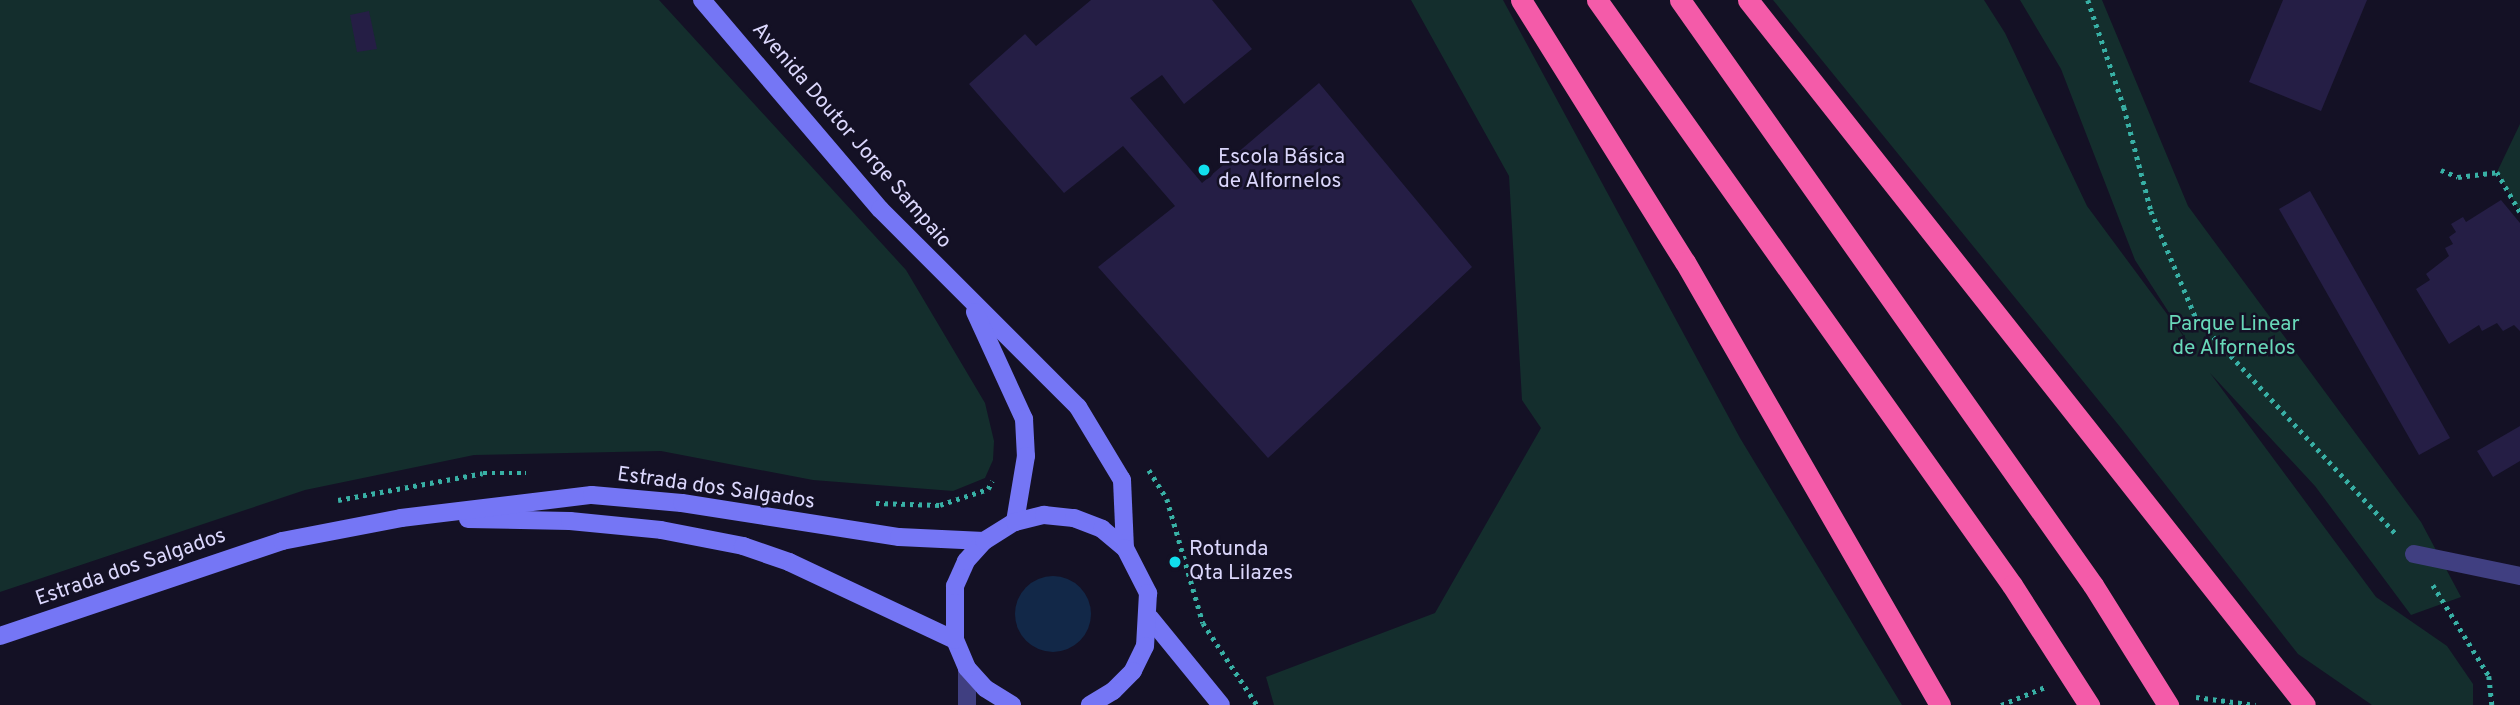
<!DOCTYPE html>
<meta charset="utf-8">
<style>
body{margin:0}
#map{position:relative;width:2520px;height:705px;overflow:hidden;background:#141125;font-family:Overpass,sans-serif}
div>[style]{position:absolute}
.green>*{inset:0;background:#142e2d}
.water>*{inset:0;background:#122848}
.round{border-radius:50%}
.building>*{inset:0;background:#251e45}
.path>*{height:4.5px;margin-top:-2.25px;transform-origin:0;background:repeating-linear-gradient(90deg,#38b0a5 0 3.5px,transparent 0 8.5px)}
.street>*{height:18px;margin:-9px;padding:0 9px;transform-origin:9px;border-radius:9px;background:#403f81}
.secondary>*{height:18px;margin:-9px;padding:0 9px;transform-origin:9px;border-radius:9px;background:#7576f5}
.highway>*{height:21px;margin:-10.5px;padding:0 10.5px;transform-origin:10.5px;border-radius:10.5px;background:#f45ba9}
.dots>*{width:19px;height:19px;translate:-50% -50%;box-sizing:border-box;border:4px solid #141125;border-radius:50%}
span{translate:-50% -50%;white-space:nowrap;text-align:center;line-height:1.15;-webkit-text-stroke:5px #141125;paint-order:stroke}
.street-label{font-size:21px;color:#dbd7fc}
.poi-label{font-size:21px;color:#dbd7fc}
.left{translate:0 -50%;text-align:left}
.park-label{font-size:21px;color:#68d8b9}
</style>
<div id="map">
<div class="green">
<i style="clip-path:polygon(0 0,659px 0,906px 270px,985px 403px,994px 441px,993px 460px,985px 478px,953px 491px,813px 480px,661px 451px,474px 455px,305px 490px,0 592px)"></i>
<i style="clip-path:polygon(1411px 0,1503px 0,1740px 438px,1902px 705px,1274px 705px,1266px 677px,1435px 613px,1541px 428px,1522px 400px,1509px 176px)"></i>
<i style="clip-path:polygon(1773px 0,1984px 0,2005px 33px,2087px 206px,2190px 345px,2135px 260px,2061px 69px,2020px 0,2102px 0,2188px 206px,2421px 522px,2461px 597px,2411px 615px,2315px 486px,2210px 373px,2376px 597px,2447px 646px,2473px 684px,2473px 705px,2372px 705px,2298px 654px,2121px 428px)"></i>
<i style="clip-path:polygon(2520px 124px,2520px 212px,2497px 172px)"></i>
</div>
<div class="water">
<i class="round" style="left:1015px;top:576px;width:76px;height:76px"></i>
</div>
<div class="building">
<i style="clip-path:polygon(1091px 0,1212px 0,1252px 49px,1184px 104px,1162px 75px,1130px 98px,1202px 183px,1319px 83px,1472px 267px,1268px 458px,1098px 267px,1175px 206px,1123px 146px,1064px 193px,969px 84px,1025px 34px,1036px 46px)"></i>
<i style="clip-path:polygon(2283px 0,2367px 0,2321px 111px,2249px 82px)"></i>
<i style="clip-path:polygon(369px 11px,377px 49px,357px 52px,350px 15px)"></i>
<i style="clip-path:polygon(2310px 191px,2450px 438px,2419px 455px,2279px 209px)"></i>
<i style="clip-path:polygon(2501px 200px,2520px 223px,2520px 331px,2514px 325px,2503px 331px,2497px 323px,2482px 331px,2479px 325px,2449px 344px,2416px 289px,2430px 280px,2426px 274px,2449px 256px,2445px 248px,2453px 244px,2449px 237px,2456px 232px,2451px 224px,2463px 217px,2466px 222px)"></i>
<i style="clip-path:polygon(2520px 426px,2520px 461px,2493px 477px,2477px 451px)"></i>
</div>
<div class="path">
<i style="left:2088px;top:0;width:113px;rotate:71.4deg"></i>
<i style="left:2124px;top:107px;width:107px;rotate:75.4deg"></i>
<i style="left:2151px;top:211px;width:116px;rotate:67.2deg"></i>
<i style="left:2196px;top:318px;width:297px;rotate:47.2deg"></i>
<i style="left:2441px;top:170px;width:18px;rotate:22deg"></i>
<i style="left:2458px;top:177px;width:39px;rotate:-7deg"></i>
<i style="left:2497px;top:172px;width:46px;rotate:60.1deg"></i>
<i style="left:1149px;top:470px;width:34px;rotate:58deg"></i>
<i style="left:1167px;top:499px;width:129px;rotate:73.8deg"></i>
<i style="left:1203px;top:623px;width:98px;rotate:56.6deg"></i>
<i style="left:338px;top:500px;width:147px;rotate:-10.5deg"></i>
<i style="left:483px;top:473px;width:43px"></i>
<i style="left:876px;top:503px;width:64px;rotate:1.8deg"></i>
<i style="left:940px;top:505px;width:51px;rotate:-18.4deg"></i>
<i style="left:988px;top:489px;width:9px;rotate:-63deg"></i>
<i style="left:2433px;top:585px;width:107px;rotate:58.4deg"></i>
<i style="left:2489px;top:676px;width:29px;rotate:84deg"></i>
<i style="left:2196px;top:697px;width:60px;rotate:7.7deg"></i>
<i style="left:2001px;top:705px;width:48px;rotate:-22.2deg"></i>
</div>
<div class="street">
<i style="left:2414px;top:554px;width:108px;rotate:11.7deg"></i>
<i style="left:967px;top:705px;width:37px;rotate:-90deg"></i>
</div>
<div class="secondary">
<i style="left:702px;top:0;width:275px;rotate:49.6deg"></i>
<i style="left:880px;top:209px;width:280px;rotate:45deg"></i>
<i style="left:1078px;top:407px;width:85px;rotate:58.9deg"></i>
<i style="left:1122px;top:480px;width:68px;rotate:87.5deg"></i>
<i style="left:975px;top:312px;width:118px;rotate:65.4deg"></i>
<i style="left:1024px;top:419px;width:37px;rotate:87deg"></i>
<i style="left:1026px;top:456px;width:67px;rotate:99.5deg"></i>
<i style="left:468px;top:519px;width:102px;rotate:1.1deg"></i>
<i style="left:570px;top:521px;width:91px;rotate:5.6deg"></i>
<i style="left:661px;top:530px;width:84px;rotate:11deg"></i>
<i style="left:743px;top:546px;width:49px;rotate:19.2deg"></i>
<i style="left:789px;top:562px;width:183px;rotate:25.2deg"></i>
<i style="left:1150px;top:618px;width:112px;rotate:50.8deg"></i>
<i style="left:0;top:636px;width:298px;rotate:-18.6deg"></i>
<i style="left:282px;top:541px;width:121px;rotate:-10.9deg"></i>
<i style="left:401px;top:518px;width:192px;rotate:-6.9deg"></i>
<i style="left:592px;top:495px;width:90px;rotate:5.1deg"></i>
<i style="left:682px;top:503px;width:220px;rotate:8.9deg"></i>
<i style="left:899px;top:537px;width:85px;rotate:2.7deg"></i>
<i style="left:1012px;top:705px;width:32px;rotate:-148deg"></i>
<i style="left:985px;top:688px;width:27px;rotate:-132deg"></i>
<i style="left:967px;top:668px;width:30px;rotate:-113deg"></i>
<i style="left:955px;top:640px;width:54px;rotate:-90deg"></i>
<i style="left:955px;top:586px;width:27px;rotate:-66deg"></i>
<i style="left:966px;top:561px;width:27px;rotate:-48deg"></i>
<i style="left:984px;top:541px;width:36px;rotate:-32deg"></i>
<i style="left:1015px;top:522px;width:30px;rotate:-14deg"></i>
<i style="left:1044px;top:515px;width:30px;rotate:6deg"></i>
<i style="left:1074px;top:518px;width:30px;rotate:21deg"></i>
<i style="left:1102px;top:529px;width:30px;rotate:40deg"></i>
<i style="left:1125px;top:548px;width:51px;rotate:62.9deg"></i>
<i style="left:1148px;top:593px;width:53px;rotate:93.2deg"></i>
<i style="left:1145px;top:646px;width:28px;rotate:116deg"></i>
<i style="left:1133px;top:671px;width:28px;rotate:135deg"></i>
<i style="left:1113px;top:691px;width:27px;rotate:149deg"></i>
</div>
<div class="highway">
<i style="left:1521px;top:0;width:309px;rotate:58deg"></i>
<i style="left:1685px;top:262px;width:511px;rotate:60.07deg"></i>
<i style="left:1597px;top:0;width:717px;rotate:54.65deg"></i>
<i style="left:2012px;top:585px;width:143px;rotate:57.3deg"></i>
<i style="left:1680px;top:0;width:716px;rotate:54.78deg"></i>
<i style="left:2093px;top:585px;width:142px;rotate:58deg"></i>
<i style="left:1748px;top:0;width:898px;rotate:51.69deg"></i>
</div>
<div class="dots">
<i style="left:1204px;top:170px;background:#11dfee"></i>
<i style="left:1175px;top:562px;background:#11dfee"></i>
</div>
<div class="street-label">
<span style="left:851px;top:136px;rotate:49deg">Avenida Doutor Jorge Sampaio</span>
<span style="left:716px;top:489px;rotate:8deg">Estrada dos Salgados</span>
<span style="left:131px;top:568px;rotate:-19deg">Estrada dos Salgados</span>
</div>
<div class="poi-label">
<span class="left" style="left:1218px;top:170px">Escola Básica<br>de Alfornelos</span>
<span class="left" style="left:1189px;top:562px">Rotunda<br>Qta Lilazes</span>
</div>
<div class="park-label">
<span style="left:2234px;top:337px">Parque Linear<br>de Alfornelos</span>
</div>
</div>
